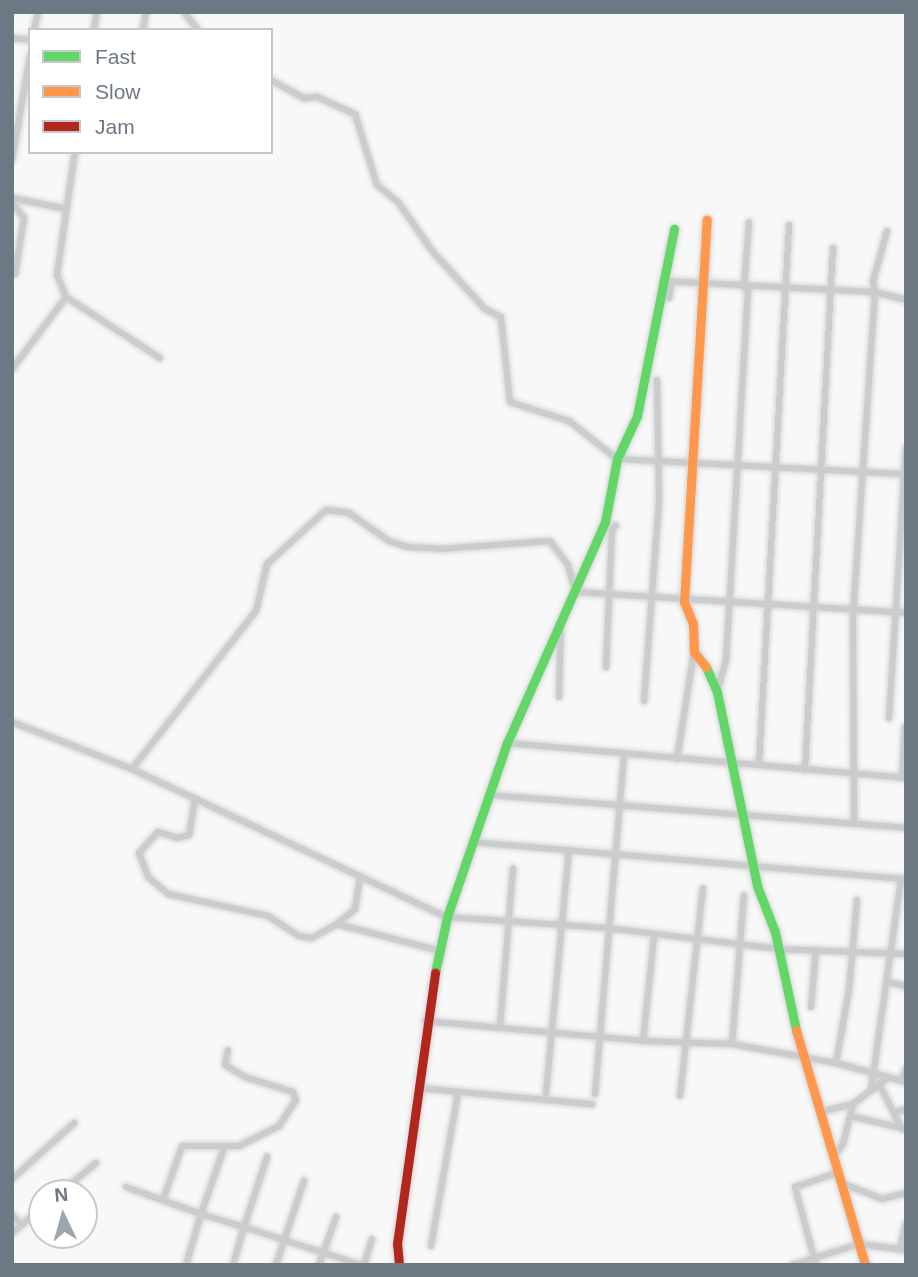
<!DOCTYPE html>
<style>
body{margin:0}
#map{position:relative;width:918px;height:1277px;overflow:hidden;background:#f8f8f8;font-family:Arial,sans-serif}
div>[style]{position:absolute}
.roads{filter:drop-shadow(0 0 2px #d4d5d5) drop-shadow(0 0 2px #d4d5d5)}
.street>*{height:6px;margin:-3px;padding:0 3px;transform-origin:3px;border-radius:3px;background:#cbccce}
.fast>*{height:9px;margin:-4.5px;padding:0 4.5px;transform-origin:4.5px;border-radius:4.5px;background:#63d668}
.slow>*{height:9px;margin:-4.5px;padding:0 4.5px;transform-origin:4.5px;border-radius:4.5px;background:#ff974d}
.jam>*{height:9px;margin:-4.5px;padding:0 4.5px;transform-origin:4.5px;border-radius:4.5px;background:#b3261e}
span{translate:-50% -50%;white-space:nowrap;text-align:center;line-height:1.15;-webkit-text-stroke:7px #fff;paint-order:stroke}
.frame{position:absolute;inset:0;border:14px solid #6c7884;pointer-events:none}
.legend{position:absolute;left:28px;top:28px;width:245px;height:126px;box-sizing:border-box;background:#fff;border:2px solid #c4c9ce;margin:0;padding:9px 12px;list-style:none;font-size:21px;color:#6c7884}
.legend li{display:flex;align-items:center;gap:14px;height:35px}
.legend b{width:35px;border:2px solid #c4c9ce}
.north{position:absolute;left:28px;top:1179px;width:70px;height:70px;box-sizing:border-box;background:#fff;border:2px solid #c4c9ce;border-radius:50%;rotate:355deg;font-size:19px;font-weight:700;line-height:28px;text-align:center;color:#6c7884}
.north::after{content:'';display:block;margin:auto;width:24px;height:32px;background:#9da5ad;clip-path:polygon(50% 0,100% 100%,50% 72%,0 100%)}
</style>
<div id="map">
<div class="roads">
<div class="street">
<i style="left:184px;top:12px;width:23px;rotate:52deg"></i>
<i style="left:34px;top:30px;width:18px;rotate:-77deg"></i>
<i style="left:94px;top:30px;width:18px;rotate:-81deg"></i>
<i style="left:143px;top:30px;width:18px;rotate:-81deg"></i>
<i style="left:12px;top:38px;width:18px;rotate:6deg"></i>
<i style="left:271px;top:80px;width:38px;rotate:29deg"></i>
<i style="left:304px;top:98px;width:13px;rotate:-4deg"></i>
<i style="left:317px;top:97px;width:42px;rotate:24.1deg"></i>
<i style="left:355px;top:114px;width:74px;rotate:72.8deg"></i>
<i style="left:377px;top:185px;width:27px;rotate:39deg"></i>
<i style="left:398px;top:202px;width:61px;rotate:55deg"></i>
<i style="left:433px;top:252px;width:77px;rotate:47.6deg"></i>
<i style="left:485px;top:309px;width:18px;rotate:27deg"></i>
<i style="left:501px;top:317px;width:85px;rotate:84deg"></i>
<i style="left:510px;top:402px;width:62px;rotate:17.9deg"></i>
<i style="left:569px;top:421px;width:61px;rotate:38.4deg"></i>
<i style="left:617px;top:459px;width:289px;rotate:3deg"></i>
<i style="left:12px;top:160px;width:106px;rotate:-80.2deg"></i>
<i style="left:12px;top:198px;width:55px;rotate:11.5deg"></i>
<i style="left:12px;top:203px;width:19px;rotate:51deg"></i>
<i style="left:24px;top:218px;width:57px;rotate:99.1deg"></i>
<i style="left:887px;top:231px;width:52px;rotate:105.6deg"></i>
<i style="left:873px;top:281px;width:11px;rotate:80deg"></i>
<i style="left:875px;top:292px;width:32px;rotate:14deg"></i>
<i style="left:662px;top:281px;width:213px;rotate:3deg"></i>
<i style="left:875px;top:292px;width:321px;rotate:93.9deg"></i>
<i style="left:853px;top:612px;width:212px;rotate:89.7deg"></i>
<i style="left:744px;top:287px;width:65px;rotate:-85.6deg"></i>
<i style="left:66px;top:297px;width:112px;rotate:33deg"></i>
<i style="left:669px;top:298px;width:17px;rotate:-80deg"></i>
<i style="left:12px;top:369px;width:90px;rotate:-53.1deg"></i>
<i style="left:66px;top:297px;width:24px;rotate:-112deg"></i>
<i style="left:57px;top:275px;width:124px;rotate:-81.7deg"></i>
<i style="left:606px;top:667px;width:137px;rotate:-87.5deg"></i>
<i style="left:612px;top:530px;width:6px;rotate:-51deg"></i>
<i style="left:717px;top:692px;width:33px;rotate:-74deg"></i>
<i style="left:726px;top:660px;width:373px;rotate:-86.6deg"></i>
<i style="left:559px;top:697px;width:75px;rotate:-88.5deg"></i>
<i style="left:644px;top:701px;width:200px;rotate:-85.7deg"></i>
<i style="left:659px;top:502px;width:122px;rotate:-90.9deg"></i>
<i style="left:889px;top:718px;width:270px;rotate:-86.4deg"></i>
<i style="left:12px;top:722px;width:129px;rotate:21.4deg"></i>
<i style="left:132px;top:769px;width:348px;rotate:25.2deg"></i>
<i style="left:447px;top:917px;width:160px;rotate:3.9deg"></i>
<i style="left:607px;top:928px;width:171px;rotate:7deg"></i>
<i style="left:777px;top:949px;width:129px;rotate:2.2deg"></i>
<i style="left:507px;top:743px;width:401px;rotate:5deg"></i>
<i style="left:677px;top:759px;width:108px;rotate:-81deg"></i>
<i style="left:759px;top:764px;width:540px;rotate:-86.81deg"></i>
<i style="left:132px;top:769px;width:201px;rotate:-51.9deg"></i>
<i style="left:256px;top:611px;width:48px;rotate:-76.8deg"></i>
<i style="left:267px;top:564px;width:80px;rotate:-42.5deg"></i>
<i style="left:326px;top:510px;width:23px;rotate:7deg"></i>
<i style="left:349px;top:513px;width:49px;rotate:35deg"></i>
<i style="left:389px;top:541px;width:19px;rotate:18deg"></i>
<i style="left:407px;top:547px;width:34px;rotate:3deg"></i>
<i style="left:441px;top:549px;width:109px;rotate:-4.2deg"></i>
<i style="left:550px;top:541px;width:30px;rotate:53deg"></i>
<i style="left:568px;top:565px;width:28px;rotate:75deg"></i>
<i style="left:575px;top:592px;width:332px;rotate:3.6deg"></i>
<i style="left:805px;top:770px;width:523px;rotate:-86.93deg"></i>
<i style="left:902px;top:778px;width:51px;rotate:-86.6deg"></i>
<i style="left:490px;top:795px;width:417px;rotate:4.5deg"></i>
<i style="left:195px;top:799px;width:36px;rotate:99deg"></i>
<i style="left:189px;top:835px;width:12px;rotate:166deg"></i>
<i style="left:177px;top:838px;width:20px;rotate:-162deg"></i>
<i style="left:158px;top:832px;width:28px;rotate:132deg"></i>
<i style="left:139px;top:853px;width:26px;rotate:69deg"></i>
<i style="left:148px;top:877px;width:26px;rotate:40deg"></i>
<i style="left:168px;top:894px;width:102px;rotate:12.4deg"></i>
<i style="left:268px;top:916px;width:37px;rotate:33deg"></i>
<i style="left:299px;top:936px;width:13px;rotate:9deg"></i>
<i style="left:312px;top:938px;width:29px;rotate:-29deg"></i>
<i style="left:337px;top:924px;width:106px;rotate:14.7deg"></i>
<i style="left:472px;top:842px;width:436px;rotate:4.9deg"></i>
<i style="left:857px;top:900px;width:90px;rotate:95.1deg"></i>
<i style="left:849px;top:990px;width:74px;rotate:100.1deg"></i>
<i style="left:836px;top:1063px;width:73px;rotate:15.2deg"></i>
<i style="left:338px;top:923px;width:22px;rotate:-39deg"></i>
<i style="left:355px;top:909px;width:33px;rotate:-81deg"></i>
<i style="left:888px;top:982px;width:18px;rotate:13deg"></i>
<i style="left:811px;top:1007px;width:57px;rotate:-85deg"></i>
<i style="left:425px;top:1021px;width:219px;rotate:5.2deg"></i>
<i style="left:643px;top:1041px;width:106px;rotate:-84deg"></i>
<i style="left:500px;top:1027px;width:159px;rotate:-85.3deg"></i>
<i style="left:643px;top:1041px;width:89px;rotate:1.9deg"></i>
<i style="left:732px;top:1044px;width:106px;rotate:10.4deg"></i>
<i style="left:732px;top:1044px;width:149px;rotate:-85.4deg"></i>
<i style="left:902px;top:1081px;width:13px;rotate:-72deg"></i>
<i style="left:879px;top:1084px;width:51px;rotate:62.9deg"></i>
<i style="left:418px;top:1088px;width:175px;rotate:5.3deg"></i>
<i style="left:871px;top:1090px;width:213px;rotate:-81.9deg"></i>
<i style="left:546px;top:1093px;width:243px;rotate:-84.6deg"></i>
<i style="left:595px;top:1094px;width:341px;rotate:-85.1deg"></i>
<i style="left:680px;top:1096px;width:209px;rotate:-83.7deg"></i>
<i style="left:853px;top:1104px;width:45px;rotate:-36.9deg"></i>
<i style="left:819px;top:1112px;width:35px;rotate:-13deg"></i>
<i style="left:853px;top:1104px;width:12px;rotate:104deg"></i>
<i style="left:850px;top:1116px;width:57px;rotate:13.1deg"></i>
<i style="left:896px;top:1112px;width:10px;rotate:-17deg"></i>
<i style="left:835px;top:1155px;width:14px;rotate:-54deg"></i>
<i style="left:843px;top:1144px;width:29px;rotate:-76deg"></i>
<i style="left:12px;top:1179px;width:84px;rotate:-42.1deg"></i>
<i style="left:844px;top:1184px;width:41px;rotate:21.5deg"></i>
<i style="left:882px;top:1199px;width:25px;rotate:-14deg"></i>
<i style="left:126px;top:1187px;width:80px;rotate:19.8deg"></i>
<i style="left:201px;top:1214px;width:70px;rotate:-70.8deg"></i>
<i style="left:60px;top:1193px;width:47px;rotate:-39.8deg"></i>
<i style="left:163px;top:1200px;width:57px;rotate:-70.6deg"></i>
<i style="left:182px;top:1146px;width:57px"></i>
<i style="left:239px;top:1146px;width:45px;rotate:-26.6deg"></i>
<i style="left:279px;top:1126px;width:31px;rotate:-57deg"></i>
<i style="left:296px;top:1100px;width:9px;rotate:-111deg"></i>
<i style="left:293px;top:1092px;width:50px;rotate:-162.6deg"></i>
<i style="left:245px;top:1077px;width:23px;rotate:-149deg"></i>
<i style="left:225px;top:1065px;width:15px;rotate:-79deg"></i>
<i style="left:12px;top:1215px;width:14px;rotate:45deg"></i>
<i style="left:12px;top:1233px;width:39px;rotate:-40deg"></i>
<i style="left:431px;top:1246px;width:155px;rotate:-80deg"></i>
<i style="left:900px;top:1248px;width:25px;rotate:-76deg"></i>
<i style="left:186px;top:1265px;width:53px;rotate:-73.6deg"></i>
<i style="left:201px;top:1214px;width:45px;rotate:16.8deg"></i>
<i style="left:244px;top:1227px;width:74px;rotate:-71.8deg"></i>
<i style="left:233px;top:1265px;width:40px;rotate:-74deg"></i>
<i style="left:244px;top:1227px;width:123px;rotate:18deg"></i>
<i style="left:276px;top:1265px;width:89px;rotate:-71.6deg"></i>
<i style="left:319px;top:1265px;width:51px;rotate:-70.5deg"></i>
<i style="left:364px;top:1265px;width:27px;rotate:-73deg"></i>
<i style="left:792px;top:1265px;width:70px;rotate:-17.4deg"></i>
<i style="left:859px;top:1244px;width:47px;rotate:7.3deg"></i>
<i style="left:816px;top:1265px;width:81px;rotate:-105.1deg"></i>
<i style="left:795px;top:1187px;width:47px;rotate:-18.4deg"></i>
</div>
<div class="fast">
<i style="left:706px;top:667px;width:27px;rotate:66deg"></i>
<i style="left:717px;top:692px;width:198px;rotate:78.3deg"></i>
<i style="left:757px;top:886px;width:49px;rotate:68.6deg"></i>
<i style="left:775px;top:932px;width:100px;rotate:77.9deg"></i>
<i style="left:435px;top:973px;width:57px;rotate:-77.9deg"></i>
<i style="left:447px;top:917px;width:184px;rotate:-71deg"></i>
<i style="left:507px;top:743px;width:242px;rotate:-66.1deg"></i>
<i style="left:605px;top:522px;width:64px;rotate:-79.2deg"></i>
<i style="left:617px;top:459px;width:47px;rotate:-65.1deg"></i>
<i style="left:637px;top:416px;width:191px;rotate:-78.8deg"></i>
</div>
<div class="slow">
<i style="left:706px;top:667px;width:19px;rotate:-129deg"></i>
<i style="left:694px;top:652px;width:28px;rotate:-92deg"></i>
<i style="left:693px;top:624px;width:24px;rotate:-112deg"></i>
<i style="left:684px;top:602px;width:383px;rotate:-86.6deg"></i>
<i style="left:796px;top:1030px;width:245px;rotate:73.6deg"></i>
</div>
<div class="jam">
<i style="left:399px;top:1265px;width:21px;rotate:-95deg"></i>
<i style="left:397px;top:1244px;width:274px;rotate:-82deg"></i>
</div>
</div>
<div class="frame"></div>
<ul class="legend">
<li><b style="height:9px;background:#63d668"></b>Fast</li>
<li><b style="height:9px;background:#ff974d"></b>Slow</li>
<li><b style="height:9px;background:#b3261e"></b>Jam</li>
</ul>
<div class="north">N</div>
</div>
